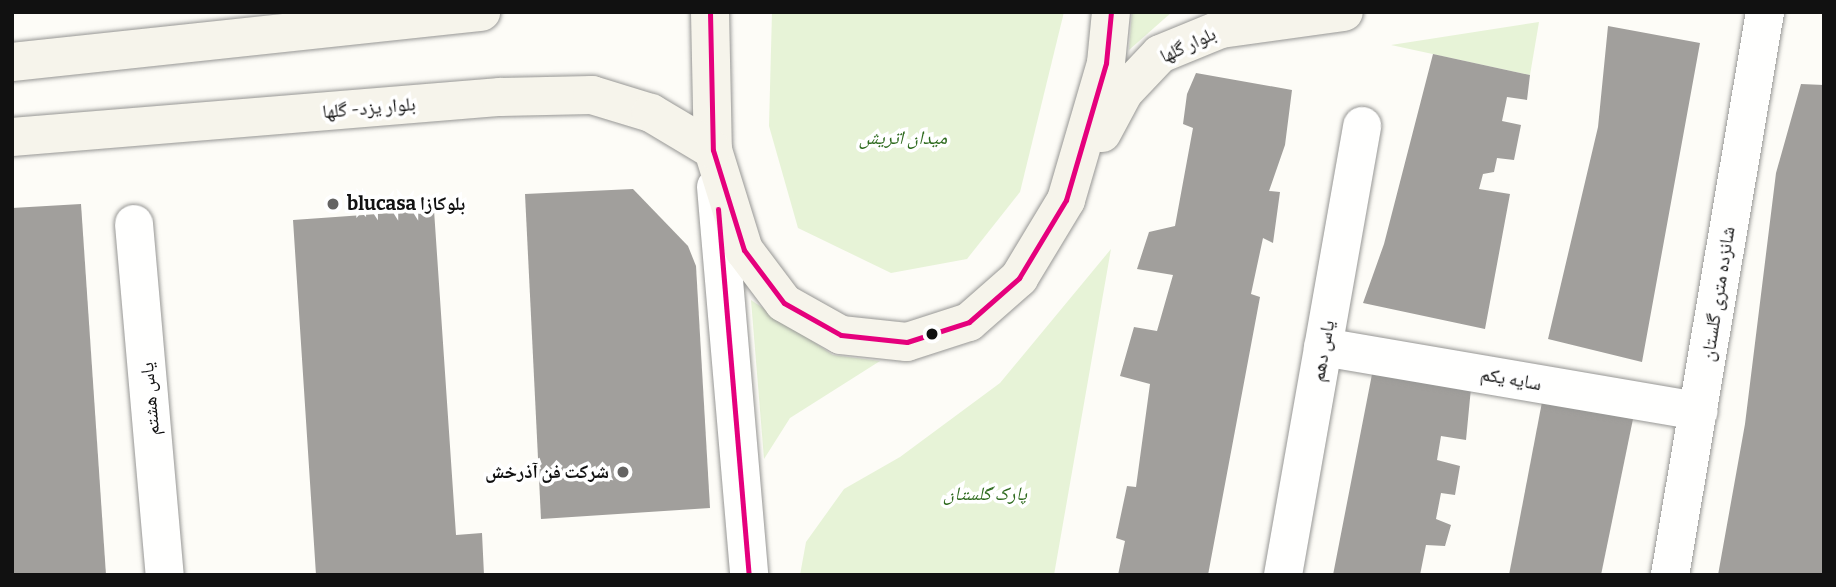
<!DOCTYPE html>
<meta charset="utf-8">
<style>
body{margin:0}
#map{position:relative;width:1836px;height:587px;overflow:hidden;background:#fdfcf7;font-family:Bitter,"Noto Naskh Arabic",serif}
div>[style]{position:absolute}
.green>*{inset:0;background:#e7f3d7}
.building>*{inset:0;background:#a19f9c}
.roads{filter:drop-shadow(0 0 2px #979795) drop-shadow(0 0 2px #979795)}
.minor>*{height:38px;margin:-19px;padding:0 19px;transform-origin:19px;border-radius:19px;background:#fffffe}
.tertiary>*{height:38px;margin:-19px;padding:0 19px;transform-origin:19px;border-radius:19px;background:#fffffe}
.secondary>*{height:38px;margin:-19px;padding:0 19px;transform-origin:19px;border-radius:19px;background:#f6f4eb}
.bus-1>*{height:5px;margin:-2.5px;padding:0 2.5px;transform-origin:2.5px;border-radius:2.5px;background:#e5007d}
.dots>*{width:19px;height:19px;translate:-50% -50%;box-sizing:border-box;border:4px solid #fff;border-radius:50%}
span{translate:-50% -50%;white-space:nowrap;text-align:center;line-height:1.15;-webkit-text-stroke:7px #fff;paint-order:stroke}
.street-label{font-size:19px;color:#111}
.park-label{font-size:19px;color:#2f6b1f;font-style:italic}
.poi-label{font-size:19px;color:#111;font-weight:700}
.left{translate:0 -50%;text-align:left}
.right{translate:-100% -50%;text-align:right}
.frame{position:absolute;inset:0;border:14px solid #111;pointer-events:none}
</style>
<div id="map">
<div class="green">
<i style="clip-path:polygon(772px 12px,1064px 12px,1020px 192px,967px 259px,891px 273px,798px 228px,769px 126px)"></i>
<i style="clip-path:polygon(1132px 12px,1172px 12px,1129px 50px)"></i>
<i style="clip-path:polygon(1539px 22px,1530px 75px,1391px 45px)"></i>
<i style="clip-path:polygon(1111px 249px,1054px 575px,800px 575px,806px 542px,844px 489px,900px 457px,1000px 383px)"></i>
<i style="clip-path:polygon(751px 300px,833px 355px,880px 361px,790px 418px,764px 459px)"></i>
</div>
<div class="building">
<i style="clip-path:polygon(1608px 26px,1700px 43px,1642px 362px,1548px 339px,1598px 127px)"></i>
<i style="clip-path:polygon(1433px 54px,1530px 75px,1527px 100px,1507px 97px,1502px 121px,1521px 125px,1514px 160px,1497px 158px,1494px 172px,1483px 174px,1479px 189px,1510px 194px,1485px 329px,1363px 303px,1384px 244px)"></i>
<i style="clip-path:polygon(1196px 73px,1292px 90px,1285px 145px,1269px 191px,1280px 192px,1273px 243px,1263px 238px,1251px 294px,1260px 297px,1208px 575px,1118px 575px,1125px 541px,1116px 538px,1127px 486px,1136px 487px,1150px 384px,1120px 376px,1134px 327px,1157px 331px,1173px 275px,1137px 269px,1149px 232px,1175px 226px,1193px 128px,1183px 124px,1187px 94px)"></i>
<i style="clip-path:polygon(1801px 84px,1824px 85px,1824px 575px,1718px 575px,1745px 424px,1776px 173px)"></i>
<i style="clip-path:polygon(633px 189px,688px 246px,696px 266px,710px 508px,541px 519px,525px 194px)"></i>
<i style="clip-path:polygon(81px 204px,106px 575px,12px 575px,12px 208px)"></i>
<i style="clip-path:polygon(434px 210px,456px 535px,482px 533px,484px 575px,316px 575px,293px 220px)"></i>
<i style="clip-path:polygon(1373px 369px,1471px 388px,1466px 440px,1441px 436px,1437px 460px,1460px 466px,1455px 495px,1441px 493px,1436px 519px,1451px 525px,1445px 546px,1426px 545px,1420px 575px,1333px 575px)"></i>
<i style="clip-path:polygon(1542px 402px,1633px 419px,1601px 575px,1509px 575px)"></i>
</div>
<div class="roads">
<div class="minor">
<i style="left:134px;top:224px;width:352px;rotate:85deg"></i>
<i style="left:1323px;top:347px;width:381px;rotate:9.7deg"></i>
<i style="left:1283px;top:575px;width:456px;rotate:-80deg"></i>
</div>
<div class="tertiary">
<i style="left:716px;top:187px;width:389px;rotate:85.1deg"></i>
<i style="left:1670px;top:575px;width:571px;rotate:-80.42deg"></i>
</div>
<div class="secondary">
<i style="left:710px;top:12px;width:138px;rotate:88.8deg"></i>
<i style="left:713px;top:150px;width:105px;rotate:72.8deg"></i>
<i style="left:744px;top:250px;width:66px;rotate:53deg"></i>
<i style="left:784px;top:303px;width:65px;rotate:29.3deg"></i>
<i style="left:841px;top:335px;width:66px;rotate:6.1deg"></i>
<i style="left:907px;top:342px;width:65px;rotate:-17.9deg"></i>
<i style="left:969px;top:322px;width:67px;rotate:-41.3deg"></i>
<i style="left:1019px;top:278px;width:91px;rotate:-58.9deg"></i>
<i style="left:1066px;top:200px;width:143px;rotate:-73.7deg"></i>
<i style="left:1106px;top:63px;width:51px;rotate:-84.4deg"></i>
<i style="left:12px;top:62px;width:472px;rotate:-6.1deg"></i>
<i style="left:1102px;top:133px;width:47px;rotate:-61.8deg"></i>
<i style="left:1124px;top:92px;width:52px;rotate:-46.5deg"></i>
<i style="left:1160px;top:54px;width:66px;rotate:-22.3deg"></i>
<i style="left:1221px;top:29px;width:124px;rotate:-7.9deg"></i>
<i style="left:12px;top:137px;width:490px;rotate:-4.7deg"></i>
<i style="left:500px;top:97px;width:92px;rotate:-1.2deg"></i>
<i style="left:592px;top:95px;width:62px;rotate:17deg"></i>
<i style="left:651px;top:113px;width:72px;rotate:30.8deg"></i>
</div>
</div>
<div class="bus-1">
<i style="left:710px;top:12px;width:138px;rotate:88.8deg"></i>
<i style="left:713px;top:150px;width:105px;rotate:72.8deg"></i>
<i style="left:744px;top:250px;width:66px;rotate:53deg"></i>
<i style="left:784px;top:303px;width:65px;rotate:29.3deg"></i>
<i style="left:841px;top:335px;width:66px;rotate:6.1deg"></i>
<i style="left:907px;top:342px;width:65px;rotate:-17.9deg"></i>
<i style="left:969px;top:322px;width:67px;rotate:-41.3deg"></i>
<i style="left:1019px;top:278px;width:91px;rotate:-58.9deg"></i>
<i style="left:1066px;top:200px;width:143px;rotate:-73.7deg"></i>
<i style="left:1106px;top:63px;width:51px;rotate:-84.4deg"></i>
<i style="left:718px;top:209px;width:367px;rotate:85.2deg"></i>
</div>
<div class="dots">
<i style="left:333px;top:204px;background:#646362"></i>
<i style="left:932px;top:334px;background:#111"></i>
<i style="left:623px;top:472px;background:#646362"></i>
</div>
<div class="street-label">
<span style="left:1188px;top:45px;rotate:-25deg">بلوار گلها</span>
<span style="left:369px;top:108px;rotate:-5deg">بلوار یزد- گلها</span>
<span style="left:1718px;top:294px;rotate:-81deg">شانزده متری گلستان</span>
<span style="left:1323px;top:351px;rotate:-80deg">یاس دهم</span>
<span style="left:1511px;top:379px;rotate:10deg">سایه یکم</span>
<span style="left:150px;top:399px;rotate:-95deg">یاس هشتم</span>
</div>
<div class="park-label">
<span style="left:903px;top:138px">میدان اتریش</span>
<span style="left:985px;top:494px">پارک گلستان</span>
</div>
<div class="poi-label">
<span class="left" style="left:347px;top:204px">blucasa بلوکازا</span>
<span class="right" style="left:609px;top:472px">شرکت فن آذرخش</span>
</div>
<div class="frame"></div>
</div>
